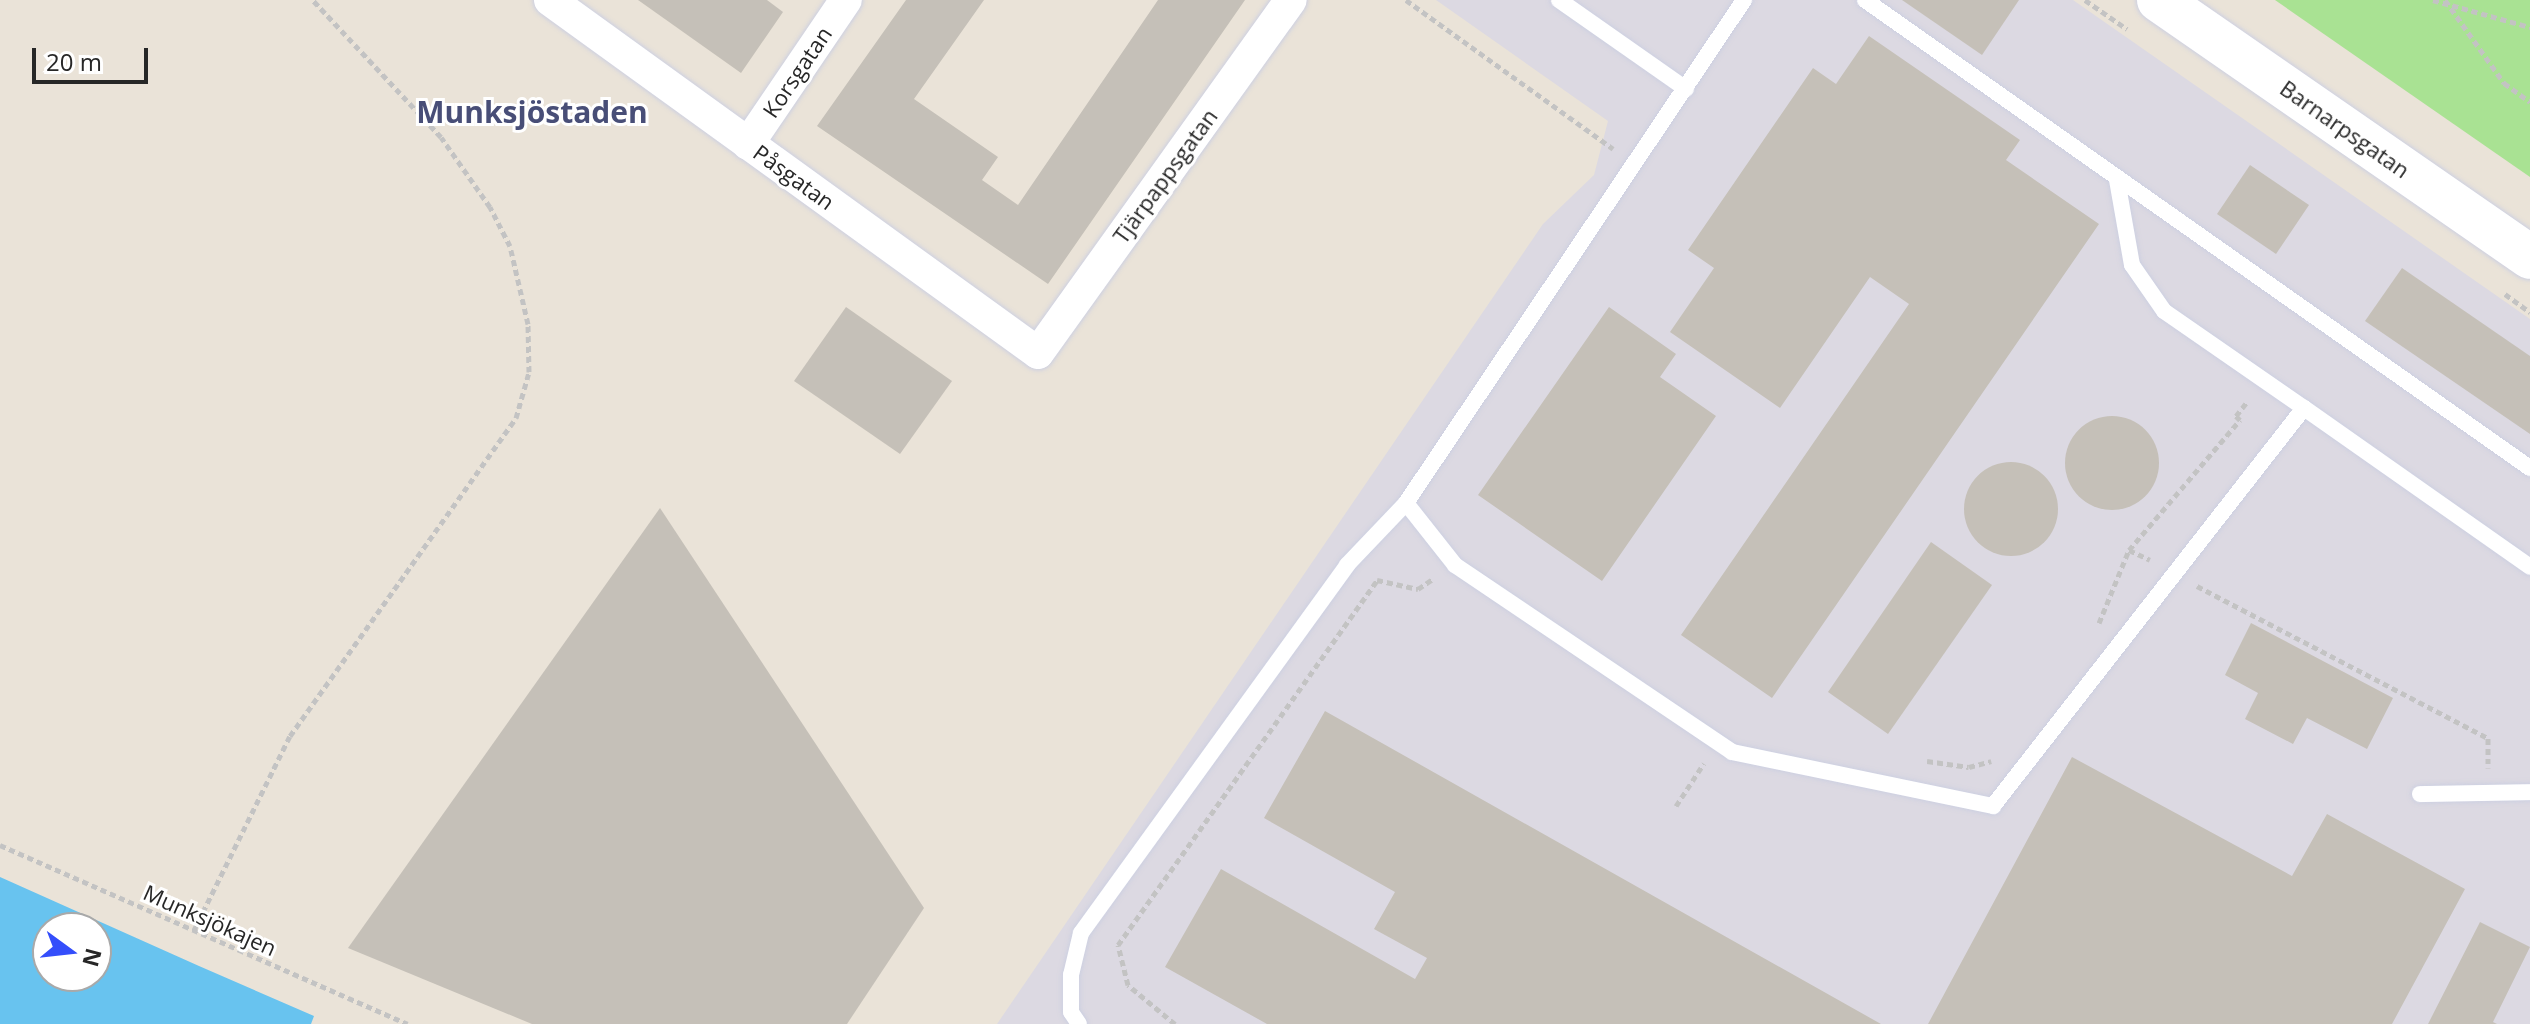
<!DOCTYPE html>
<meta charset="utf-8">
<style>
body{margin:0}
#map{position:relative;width:2530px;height:1024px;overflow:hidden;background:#eae3d8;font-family:"Open Sans",sans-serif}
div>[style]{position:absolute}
.industrial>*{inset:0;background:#dcd9e2}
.green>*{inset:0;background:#a9e293}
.water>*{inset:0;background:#68c3ef}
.building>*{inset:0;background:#c5c0b8}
.round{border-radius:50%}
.path>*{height:5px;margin-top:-2.5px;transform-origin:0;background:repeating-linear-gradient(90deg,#c3c3c3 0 6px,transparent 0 10px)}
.roads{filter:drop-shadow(0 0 2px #cdd0e1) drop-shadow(0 0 2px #cdd0e1)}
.lane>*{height:16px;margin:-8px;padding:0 8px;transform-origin:8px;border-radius:8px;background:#fff}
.street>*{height:32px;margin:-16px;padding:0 16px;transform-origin:16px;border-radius:16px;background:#fff}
.secondary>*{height:44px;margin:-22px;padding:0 22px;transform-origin:22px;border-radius:22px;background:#fff}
span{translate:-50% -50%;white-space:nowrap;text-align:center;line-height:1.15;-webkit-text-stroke:6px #fff;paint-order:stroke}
.street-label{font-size:22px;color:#272727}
.district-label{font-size:30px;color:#484e77;font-weight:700}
.north{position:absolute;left:32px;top:912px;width:80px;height:80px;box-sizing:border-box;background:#fff;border:2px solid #a9a9a9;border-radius:50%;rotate:105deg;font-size:22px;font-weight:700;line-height:32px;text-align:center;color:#272727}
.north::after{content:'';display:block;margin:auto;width:28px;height:36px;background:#344efb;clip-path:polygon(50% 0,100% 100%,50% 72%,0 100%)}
.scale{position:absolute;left:32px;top:48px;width:116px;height:36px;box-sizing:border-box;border:4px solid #272727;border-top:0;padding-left:10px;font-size:24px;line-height:28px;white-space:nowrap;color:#272727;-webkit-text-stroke:6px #fff;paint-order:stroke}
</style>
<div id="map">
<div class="industrial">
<i style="clip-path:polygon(1436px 0,2073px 0,2530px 319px,2530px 1024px,997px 1024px,1543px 224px,1594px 175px,1608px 121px)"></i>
</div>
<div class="green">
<i style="clip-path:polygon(2275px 0,2530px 0,2530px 177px)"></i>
</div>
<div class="water">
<i style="clip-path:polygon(evenodd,0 877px,199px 966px,314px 1016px,311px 1024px,0 1024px,0 877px,48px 928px,96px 928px,96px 976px,48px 976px,48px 928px)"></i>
</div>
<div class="building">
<i style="clip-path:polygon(638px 0,767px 0,783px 12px,741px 73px)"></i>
<i style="clip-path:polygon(906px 0,984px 0,914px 99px,998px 157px,982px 180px,1018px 205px,1158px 0,1245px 0,1048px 284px,817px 126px)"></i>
<i style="clip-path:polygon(1902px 0,2019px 0,1982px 55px)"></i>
<i style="clip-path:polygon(1869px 36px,2020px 140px,2006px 160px,2099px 224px,1772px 698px,1681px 635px,1909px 304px,1870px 277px,1780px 408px,1670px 332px,1714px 268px,1688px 250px,1813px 68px,1836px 84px)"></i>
<i style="clip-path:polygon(2250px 165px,2309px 205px,2276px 254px,2217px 214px)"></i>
<i style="clip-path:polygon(2402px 268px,2530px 356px,2530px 434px,2365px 321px)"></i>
<i style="clip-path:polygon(846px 307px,952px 381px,900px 454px,794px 381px)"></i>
<i style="clip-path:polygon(1609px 307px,1676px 354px,1660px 377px,1716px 416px,1602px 581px,1478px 495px)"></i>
<i class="round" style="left:2065px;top:416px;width:94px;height:94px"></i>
<i class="round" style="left:1964px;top:462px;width:94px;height:94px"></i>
<i style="clip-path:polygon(660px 508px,924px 908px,847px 1024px,532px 1024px,348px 948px)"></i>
<i style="clip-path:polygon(1931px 542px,1992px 585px,1888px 734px,1828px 692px)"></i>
<i style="clip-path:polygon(2251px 623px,2393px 698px,2367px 749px,2307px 718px,2293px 744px,2245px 719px,2258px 693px,2225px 675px)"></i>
<i style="clip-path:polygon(1325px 711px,1881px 1024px,1267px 1024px,1165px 967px,1221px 869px,1415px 979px,1427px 958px,1374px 929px,1395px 892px,1264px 818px)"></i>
<i style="clip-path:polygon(2072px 757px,2292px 876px,2327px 814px,2465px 889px,2392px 1024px,1928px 1024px)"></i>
<i style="clip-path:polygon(2480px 922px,2530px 947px,2493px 1022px,2497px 1024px,2428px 1024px)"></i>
</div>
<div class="path">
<i style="left:1406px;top:0;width:255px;rotate:35.7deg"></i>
<i style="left:2085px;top:0;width:51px;rotate:34.6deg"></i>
<i style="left:2433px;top:0;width:101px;rotate:15.6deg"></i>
<i style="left:2445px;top:0;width:102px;rotate:54.6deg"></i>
<i style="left:2504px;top:83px;width:32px;rotate:36deg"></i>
<i style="left:2505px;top:294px;width:31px;rotate:36deg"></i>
<i style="left:2129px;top:550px;width:23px;rotate:25deg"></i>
<i style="left:2197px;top:586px;width:328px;rotate:27.6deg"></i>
<i style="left:2488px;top:738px;width:30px;rotate:90deg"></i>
<i style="left:2099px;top:623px;width:79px;rotate:-67.7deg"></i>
<i style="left:2129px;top:550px;width:171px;rotate:-49.5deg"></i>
<i style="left:2240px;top:420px;width:6px;rotate:-135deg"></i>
<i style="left:2236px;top:416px;width:18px;rotate:-52deg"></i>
<i style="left:1927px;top:761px;width:42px;rotate:8.1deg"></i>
<i style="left:1969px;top:767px;width:23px;rotate:-15deg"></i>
<i style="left:1676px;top:806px;width:51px;rotate:-56.9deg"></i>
<i style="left:0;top:845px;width:445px;rotate:23.7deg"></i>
<i style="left:194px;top:930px;width:216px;rotate:-63.7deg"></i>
<i style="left:290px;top:736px;width:390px;rotate:-54.6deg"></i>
<i style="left:516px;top:418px;width:48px;rotate:-74.2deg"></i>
<i style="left:529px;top:372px;width:48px;rotate:-91.2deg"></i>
<i style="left:528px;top:324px;width:80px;rotate:-103deg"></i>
<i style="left:510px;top:246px;width:44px;rotate:-117.1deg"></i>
<i style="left:490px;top:207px;width:85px;rotate:-125deg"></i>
<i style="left:441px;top:137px;width:187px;rotate:-133.1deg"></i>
<i style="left:1175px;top:1024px;width:61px;rotate:-140.3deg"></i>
<i style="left:1128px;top:985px;width:41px;rotate:-104deg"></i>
<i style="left:1118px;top:945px;width:448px;rotate:-54.6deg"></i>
<i style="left:1377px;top:580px;width:42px;rotate:12.4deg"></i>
<i style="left:1418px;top:589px;width:18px;rotate:-34deg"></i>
</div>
<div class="roads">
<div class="lane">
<i style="left:1559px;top:0;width:155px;rotate:35deg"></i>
<i style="left:1865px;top:0;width:813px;rotate:35.14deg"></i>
<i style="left:2304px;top:408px;width:276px;rotate:35.1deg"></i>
<i style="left:1406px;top:503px;width:79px;rotate:51.7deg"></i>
<i style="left:1455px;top:565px;width:334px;rotate:34deg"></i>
<i style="left:1732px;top:752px;width:267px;rotate:11.7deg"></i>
<i style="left:1993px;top:806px;width:505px;rotate:-52deg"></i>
<i style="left:2304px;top:408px;width:170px;rotate:-145.3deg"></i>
<i style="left:2164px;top:311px;width:56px;rotate:-124.8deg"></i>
<i style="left:2132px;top:265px;width:86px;rotate:-100deg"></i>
<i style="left:2420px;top:794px;width:110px;rotate:-1deg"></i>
<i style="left:1079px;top:1024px;width:14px;rotate:-124deg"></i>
<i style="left:1071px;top:1012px;width:37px;rotate:-90deg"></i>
<i style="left:1071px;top:975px;width:43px;rotate:-76.6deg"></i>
<i style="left:1081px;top:933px;width:454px;rotate:-54.1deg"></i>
<i style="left:1347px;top:565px;width:86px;rotate:-46.4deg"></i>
<i style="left:1406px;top:503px;width:606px;rotate:-56.1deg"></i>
</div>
<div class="street">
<i style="left:550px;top:0;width:602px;rotate:35.88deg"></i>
<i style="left:1038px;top:353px;width:434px;rotate:-54.4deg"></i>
<i style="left:748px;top:144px;width:174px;rotate:-55.8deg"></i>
</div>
<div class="secondary">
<i style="left:2159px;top:0;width:451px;rotate:34.7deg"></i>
</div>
</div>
<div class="street-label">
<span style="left:797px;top:72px;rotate:-56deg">Korsgatan</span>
<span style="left:2345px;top:129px;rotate:35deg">Barnarpsgatan</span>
<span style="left:1165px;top:176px;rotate:-54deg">Tjärpappsgatan</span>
<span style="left:794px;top:177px;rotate:36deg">Påsgatan</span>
<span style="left:210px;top:920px;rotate:24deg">Munksjökajen</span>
</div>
<div class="district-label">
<span style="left:532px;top:112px">Munksjöstaden</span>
</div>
<div class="north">N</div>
<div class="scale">20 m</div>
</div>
